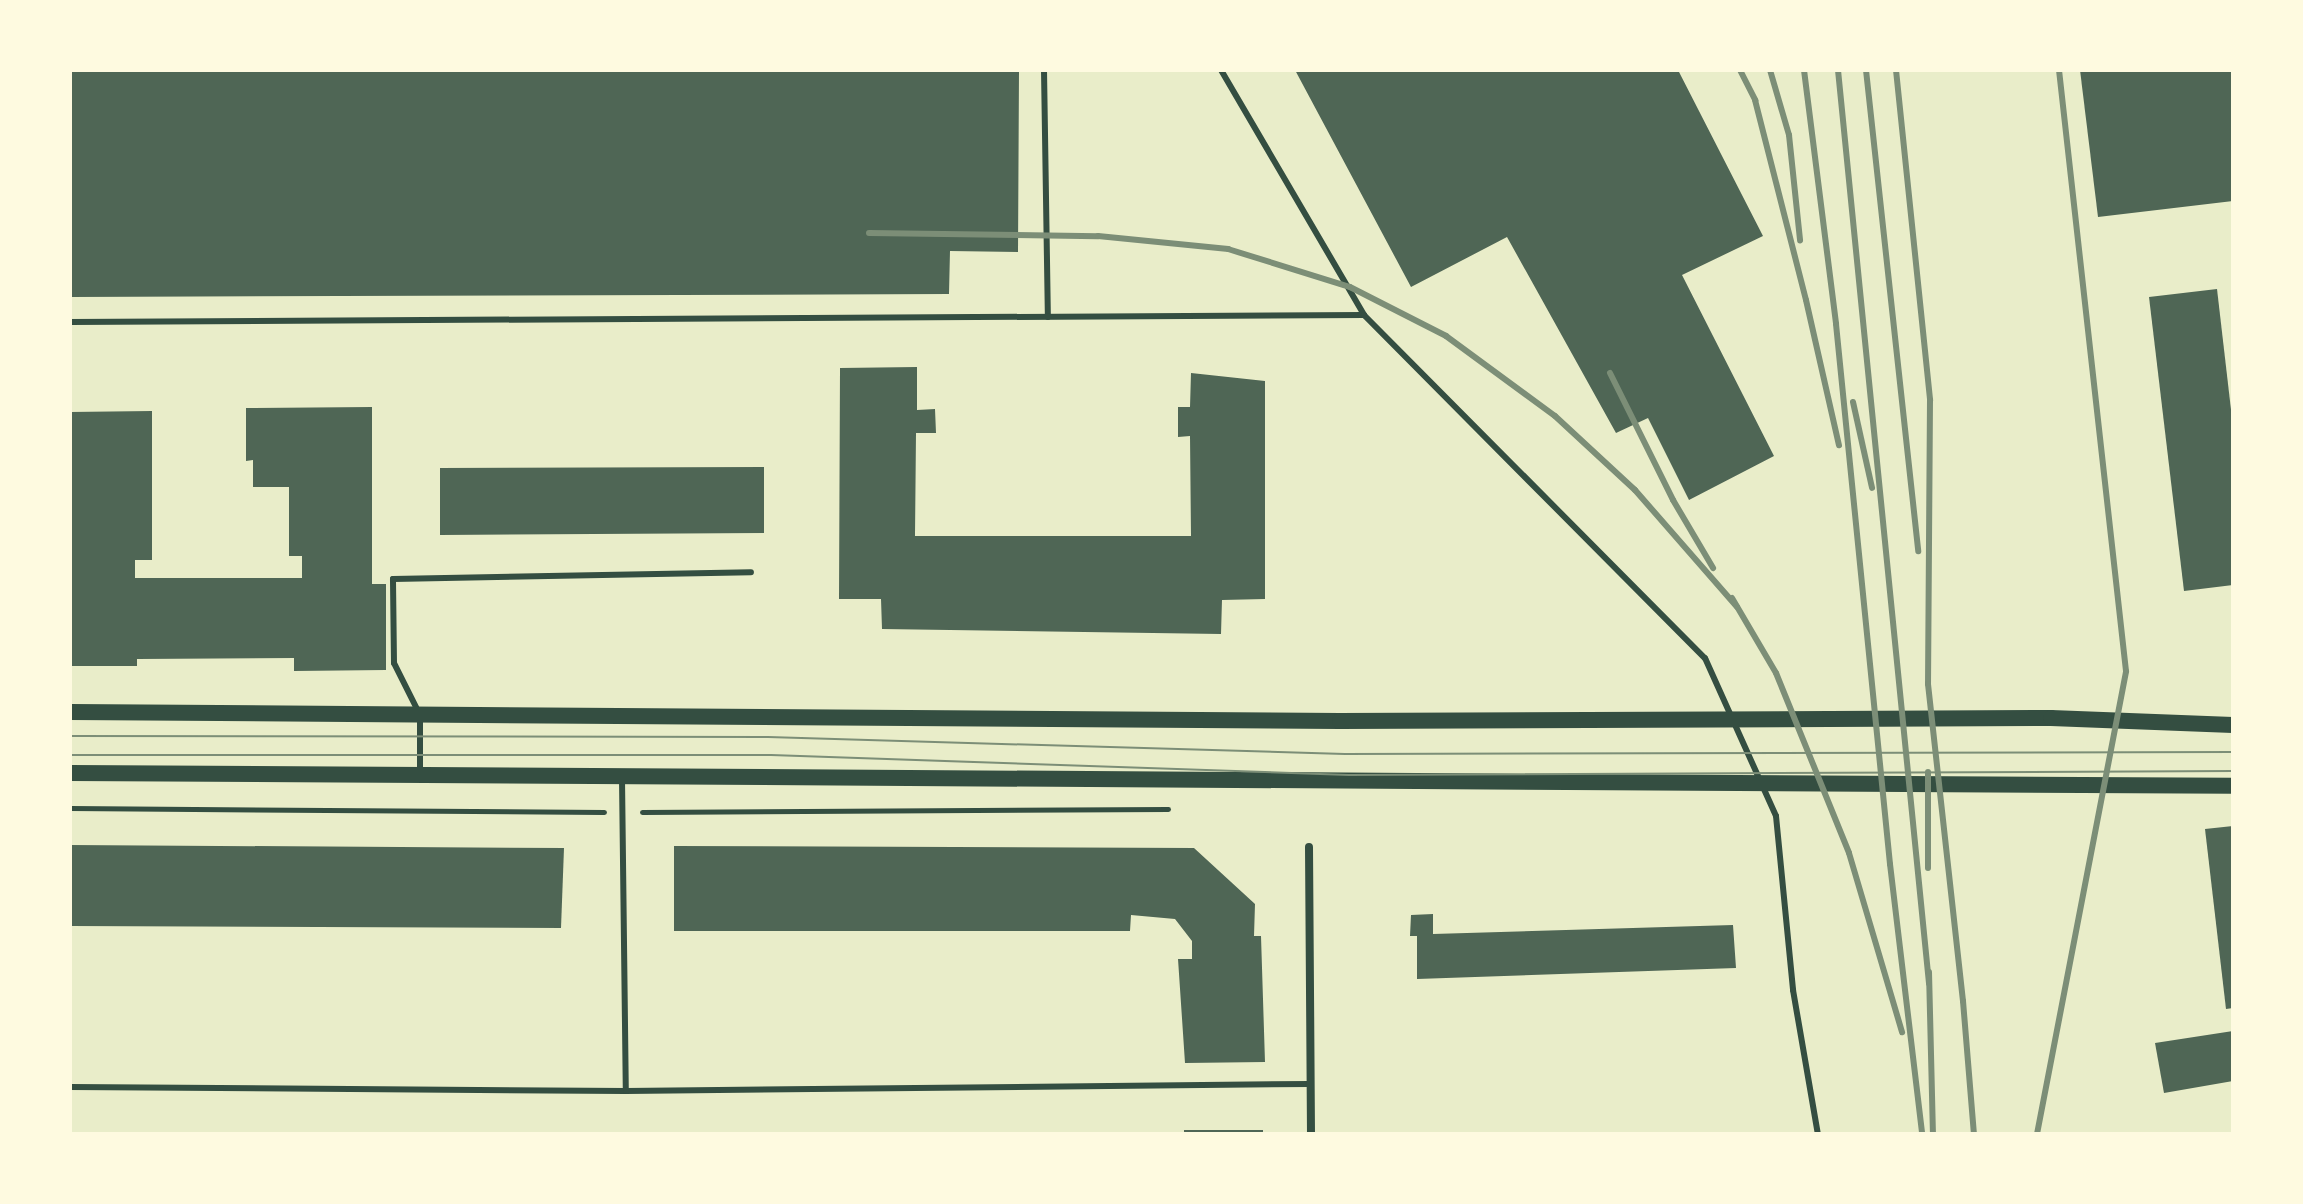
<!DOCTYPE html>
<style>
body{margin:0}
#map{position:relative;width:2303px;height:1204px;overflow:hidden;background:#e9edc9;font-family:Arial,sans-serif}
div>[style]{position:absolute}
.building>*{inset:0;background:#4f6655}
.path>*{height:5px;margin:-2.5px;padding:0 2.5px;transform-origin:2.5px;border-radius:2.5px;background:#344e41}
.service>*{height:6px;margin:-3px;padding:0 3px;transform-origin:3px;border-radius:3px;background:#344e41}
.minor>*{height:8px;margin:-4px;padding:0 4px;transform-origin:4px;border-radius:4px;background:#344e41}
.secondary>*{height:16px;margin:-8px;padding:0 8px;transform-origin:8px;border-radius:8px;background:#344e41}
.tram>*{height:2px;margin:-1px;padding:0 1px;transform-origin:1px;border-radius:1px;background:#7c8e77}
.rail>*{height:6px;margin:-3px;padding:0 3px;transform-origin:3px;border-radius:3px;background:#7c8e77}
span{translate:-50% -50%;white-space:nowrap;text-align:center;line-height:1.15;-webkit-text-stroke:6px #fefae0;paint-order:stroke}
.frame{position:absolute;inset:0;border:72px solid #fefae0;pointer-events:none}
</style>
<div id="map">
<div class="building">
<i style="clip-path:polygon(70px 70px,1019px 70px,1018px 252px,950px 251px,949px 294px,70px 297px)"></i>
<i style="clip-path:polygon(1295px 70px,1678px 70px,1763px 236px,1682px 275px,1774px 456px,1689px 500px,1648px 418px,1616px 433px,1507px 237px,1411px 287px)"></i>
<i style="clip-path:polygon(2080px 70px,2233px 70px,2233px 201px,2098px 217px)"></i>
<i style="clip-path:polygon(2217px 289px,2233px 427px,2233px 585px,2184px 591px,2149px 297px)"></i>
<i style="clip-path:polygon(917px 367px,917px 410px,935px 409px,936px 433px,916px 433px,915px 536px,1191px 536px,1190px 436px,1178px 437px,1178px 407px,1190px 407px,1191px 373px,1265px 381px,1265px 599px,1222px 600px,1221px 634px,882px 629px,881px 599px,839px 599px,840px 368px)"></i>
<i style="clip-path:polygon(372px 407px,372px 584px,386px 584px,386px 670px,294px 671px,294px 658px,137px 659px,137px 666px,70px 666px,70px 412px,152px 411px,152px 560px,135px 560px,135px 578px,302px 578px,302px 556px,289px 556px,289px 487px,253px 487px,253px 460px,246px 461px,246px 408px)"></i>
<i style="clip-path:polygon(764px 467px,764px 533px,440px 535px,440px 468px)"></i>
<i style="clip-path:polygon(2233px 826px,2233px 1008px,2226px 1009px,2205px 829px)"></i>
<i style="clip-path:polygon(70px 845px,564px 848px,561px 928px,70px 926px)"></i>
<i style="clip-path:polygon(674px 846px,1194px 848px,1255px 904px,1254px 936px,1261px 936px,1265px 1062px,1185px 1063px,1178px 959px,1192px 959px,1192px 941px,1175px 919px,1131px 915px,1130px 931px,674px 931px)"></i>
<i style="clip-path:polygon(1433px 914px,1433px 934px,1733px 925px,1736px 968px,1417px 979px,1417px 936px,1410px 936px,1411px 915px)"></i>
<i style="clip-path:polygon(2233px 1031px,2233px 1081px,2164px 1093px,2155px 1043px)"></i>
<i style="clip-path:polygon(1184px 1130px,1263px 1130px,1263px 1134px,1184px 1134px)"></i>
</div>
<div class="path">
<i style="left:70px;top:808px;width:534px;rotate:0.43deg"></i>
<i style="left:642px;top:812px;width:526px;rotate:-0.33deg"></i>
</div>
<div class="service">
<i style="left:1044px;top:70px;width:247px;rotate:89.1deg"></i>
<i style="left:1221px;top:70px;width:284px;rotate:59.7deg"></i>
<i style="left:70px;top:322px;width:1294px;rotate:-0.31deg"></i>
<i style="left:1364px;top:315px;width:484px;rotate:45.2deg"></i>
<i style="left:1705px;top:658px;width:173px;rotate:65.8deg"></i>
<i style="left:1776px;top:816px;width:175px;rotate:84.4deg"></i>
<i style="left:1793px;top:990px;width:146px;rotate:80.2deg"></i>
<i style="left:420px;top:774px;width:59px;rotate:-90deg"></i>
<i style="left:420px;top:715px;width:58px;rotate:-116.6deg"></i>
<i style="left:394px;top:663px;width:84px;rotate:-90.7deg"></i>
<i style="left:393px;top:579px;width:358px;rotate:-1.1deg"></i>
<i style="left:622px;top:779px;width:312px;rotate:89.3deg"></i>
<i style="left:70px;top:1087px;width:556px;rotate:0.41deg"></i>
<i style="left:626px;top:1091px;width:684px;rotate:-0.59deg"></i>
</div>
<div class="minor">
<i style="left:1309px;top:847px;width:287px;rotate:89.6deg"></i>
</div>
<div class="secondary">
<i style="left:70px;top:712px;width:1270px;rotate:0.41deg"></i>
<i style="left:1340px;top:721px;width:711px;rotate:-0.24deg"></i>
<i style="left:2051px;top:718px;width:182px;rotate:2.2deg"></i>
<i style="left:70px;top:773px;width:2163px;rotate:0.34deg"></i>
</div>
<div class="tram">
<i style="left:70px;top:736px;width:698px;rotate:0.08deg"></i>
<i style="left:768px;top:737px;width:577px;rotate:1.69deg"></i>
<i style="left:1345px;top:754px;width:888px;rotate:-0.13deg"></i>
<i style="left:70px;top:755px;width:701px"></i>
<i style="left:771px;top:755px;width:578px;rotate:1.98deg"></i>
<i style="left:1349px;top:775px;width:884px;rotate:-0.26deg"></i>
</div>
<div class="rail">
<i style="left:1740px;top:70px;width:34px;rotate:63deg"></i>
<i style="left:1755px;top:100px;width:206px;rotate:75.7deg"></i>
<i style="left:1806px;top:300px;width:149px;rotate:77.2deg"></i>
<i style="left:1770px;top:70px;width:68px;rotate:73.7deg"></i>
<i style="left:1789px;top:135px;width:106px;rotate:84deg"></i>
<i style="left:1804px;top:70px;width:256px;rotate:82.8deg"></i>
<i style="left:1836px;top:324px;width:543px;rotate:84.29deg"></i>
<i style="left:1890px;top:864px;width:272px;rotate:83.2deg"></i>
<i style="left:1838px;top:70px;width:918px;rotate:84.31deg"></i>
<i style="left:1866px;top:70px;width:484px;rotate:83.8deg"></i>
<i style="left:1896px;top:70px;width:332px;rotate:84.1deg"></i>
<i style="left:1930px;top:400px;width:284px;rotate:90.4deg"></i>
<i style="left:1928px;top:684px;width:319px;rotate:83.7deg"></i>
<i style="left:1963px;top:1001px;width:133px;rotate:85.3deg"></i>
<i style="left:869px;top:233px;width:229px;rotate:0.8deg"></i>
<i style="left:1098px;top:236px;width:131px;rotate:5.7deg"></i>
<i style="left:1228px;top:249px;width:128px;rotate:17.3deg"></i>
<i style="left:1350px;top:287px;width:108px;rotate:27deg"></i>
<i style="left:1446px;top:336px;width:135px;rotate:36.3deg"></i>
<i style="left:1555px;top:416px;width:109px;rotate:42.8deg"></i>
<i style="left:1635px;top:490px;width:155px;rotate:48.9deg"></i>
<i style="left:1610px;top:373px;width:142px;rotate:63.6deg"></i>
<i style="left:1673px;top:500px;width:79px;rotate:59.5deg"></i>
<i style="left:1853px;top:402px;width:88px;rotate:77.5deg"></i>
<i style="left:1732px;top:598px;width:87px;rotate:59.6deg"></i>
<i style="left:1776px;top:673px;width:194px;rotate:67.9deg"></i>
<i style="left:1849px;top:853px;width:187px;rotate:73.5deg"></i>
<i style="left:1928px;top:772px;width:96px;rotate:90deg"></i>
<i style="left:1929px;top:972px;width:162px;rotate:88.6deg"></i>
<i style="left:2037px;top:1134px;width:471px;rotate:-79.1deg"></i>
<i style="left:2126px;top:671px;width:605px;rotate:-96.36deg"></i>
</div>
<div class="frame"></div>
</div>
